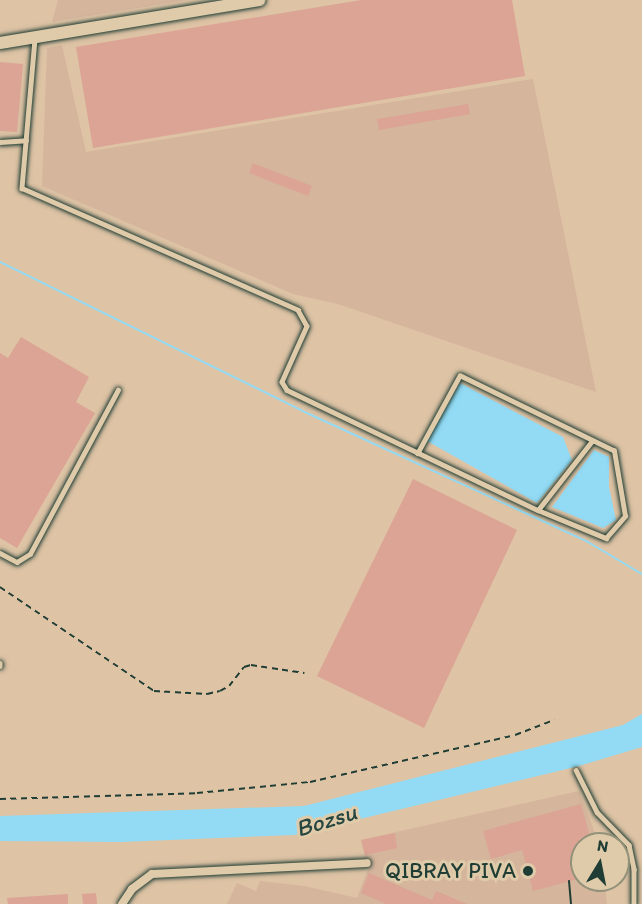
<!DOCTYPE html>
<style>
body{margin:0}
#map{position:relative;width:642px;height:904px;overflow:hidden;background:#dec3a5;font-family:Itim,sans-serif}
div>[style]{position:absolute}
.built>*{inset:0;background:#d5b59c}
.water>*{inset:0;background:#93dbf5}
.stream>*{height:2px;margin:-1px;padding:0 1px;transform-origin:1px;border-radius:1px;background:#93dbf5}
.building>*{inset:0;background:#dca495}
.path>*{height:1.5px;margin-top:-0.75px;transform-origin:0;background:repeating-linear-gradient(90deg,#1f3d34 0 6px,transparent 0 10.5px)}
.roads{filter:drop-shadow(0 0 2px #1f3d34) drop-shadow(0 0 2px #1f3d34)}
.lane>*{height:4.5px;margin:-2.25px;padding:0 2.25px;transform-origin:2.25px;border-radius:2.25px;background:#dfcba9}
.street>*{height:8px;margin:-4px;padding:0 4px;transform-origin:4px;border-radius:4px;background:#dfcba9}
.secondary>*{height:12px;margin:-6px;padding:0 6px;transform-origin:6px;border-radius:6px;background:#dfcba9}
.rail>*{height:2px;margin:-1px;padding:0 1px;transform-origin:1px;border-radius:1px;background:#1f3d34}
.dots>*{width:16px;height:16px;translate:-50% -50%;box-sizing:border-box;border:3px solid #dfcba9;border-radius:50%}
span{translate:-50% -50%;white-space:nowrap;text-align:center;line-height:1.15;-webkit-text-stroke:6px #dfcba9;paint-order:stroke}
.poi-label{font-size:22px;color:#1f3d34}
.right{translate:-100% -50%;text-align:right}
.water-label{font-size:24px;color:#25453e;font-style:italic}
.north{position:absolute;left:570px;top:832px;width:60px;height:60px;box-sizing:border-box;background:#dfcba9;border:2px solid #92927a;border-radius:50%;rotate:10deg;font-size:16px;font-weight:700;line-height:24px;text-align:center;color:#1f3d34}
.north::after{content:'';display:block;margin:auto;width:21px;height:27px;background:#1f3d34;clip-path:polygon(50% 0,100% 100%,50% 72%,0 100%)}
</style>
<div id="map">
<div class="built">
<i style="clip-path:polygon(58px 0,187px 0,52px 22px)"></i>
<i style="clip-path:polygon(62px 45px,86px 152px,533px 79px,596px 392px,338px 304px,293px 294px,42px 186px,47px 48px)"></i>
<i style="clip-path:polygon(579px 791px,599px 844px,582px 844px,582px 880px,604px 880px,607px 904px,227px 904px,237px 883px,256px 891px,260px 881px,304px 886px,357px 898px,368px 869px,361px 840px)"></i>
</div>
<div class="water">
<i style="clip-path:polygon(460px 383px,563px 437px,572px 460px,537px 503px,427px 441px)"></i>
<i style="clip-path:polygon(594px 450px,609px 457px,609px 487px,616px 520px,603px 528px,552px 507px)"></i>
<i style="clip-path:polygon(642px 714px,642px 747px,579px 766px,294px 835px,121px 842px,0 841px,0 816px,304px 806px,623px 725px)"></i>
</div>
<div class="stream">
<i style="left:0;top:262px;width:344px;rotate:26.2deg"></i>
<i style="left:309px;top:414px;width:307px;rotate:24.6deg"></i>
<i style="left:588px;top:542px;width:63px;rotate:30.7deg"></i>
</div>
<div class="building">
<i style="clip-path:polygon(361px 0,512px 0,525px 76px,93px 148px,76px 47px)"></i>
<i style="clip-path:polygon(0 62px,23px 64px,17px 132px,0 131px)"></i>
<i style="clip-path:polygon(468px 104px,470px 114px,379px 130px,377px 119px)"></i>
<i style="clip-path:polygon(253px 163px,312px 186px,308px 196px,249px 173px)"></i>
<i style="clip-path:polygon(21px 337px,89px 377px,76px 402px,95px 413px,17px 548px,0 538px,0 353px,8px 358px)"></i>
<i style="clip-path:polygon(413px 479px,517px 530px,424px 728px,317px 676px)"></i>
<i style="clip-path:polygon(581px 804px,592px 844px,582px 844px,582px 878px,533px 891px,522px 850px,491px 859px,483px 831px)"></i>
<i style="clip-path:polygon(395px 833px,397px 848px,365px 855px,361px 840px)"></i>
<i style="clip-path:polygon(369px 873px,432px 900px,436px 891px,467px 904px,386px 904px,361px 893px)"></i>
<i style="clip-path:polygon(96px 893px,97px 904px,83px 904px,82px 894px)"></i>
<i style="clip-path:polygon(68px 894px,68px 904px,8px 904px,7px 898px)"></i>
</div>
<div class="path">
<i style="left:0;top:587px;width:186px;rotate:34deg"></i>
<i style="left:154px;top:691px;width:53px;rotate:3.2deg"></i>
<i style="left:207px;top:694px;width:13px;rotate:-13deg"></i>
<i style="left:220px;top:691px;width:10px;rotate:-29deg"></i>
<i style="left:229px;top:686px;width:24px;rotate:-52deg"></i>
<i style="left:244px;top:667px;width:7px;rotate:-16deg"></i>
<i style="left:251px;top:665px;width:54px;rotate:8.6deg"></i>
<i style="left:0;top:799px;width:197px;rotate:-1.7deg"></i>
<i style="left:197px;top:793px;width:114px;rotate:-5.6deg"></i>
<i style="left:310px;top:782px;width:210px;rotate:-12.9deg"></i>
<i style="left:515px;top:735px;width:42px;rotate:-21deg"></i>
</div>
<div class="roads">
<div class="lane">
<i style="left:35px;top:39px;width:150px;rotate:95deg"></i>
<i style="left:22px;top:188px;width:302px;rotate:23.8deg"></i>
<i style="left:298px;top:310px;width:18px;rotate:61deg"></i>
<i style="left:307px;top:326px;width:61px;rotate:114.1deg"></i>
<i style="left:282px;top:382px;width:9px;rotate:58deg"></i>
<i style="left:287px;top:390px;width:278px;rotate:25.6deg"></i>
<i style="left:538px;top:510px;width:74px;rotate:22.4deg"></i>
<i style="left:606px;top:538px;width:29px;rotate:-49deg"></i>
<i style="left:625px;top:516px;width:66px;rotate:-99.6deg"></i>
<i style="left:614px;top:451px;width:171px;rotate:-154deg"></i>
<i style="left:460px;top:376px;width:88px;rotate:118.6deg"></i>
<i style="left:0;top:142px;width:26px;rotate:-4deg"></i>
<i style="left:538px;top:510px;width:88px;rotate:-52deg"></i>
<i style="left:0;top:553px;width:19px;rotate:28deg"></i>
<i style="left:17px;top:562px;width:15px;rotate:-32deg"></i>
<i style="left:30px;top:554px;width:186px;rotate:-61.8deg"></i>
<i style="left:0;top:663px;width:3px;rotate:90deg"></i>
<i style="left:576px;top:770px;width:47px;rotate:63.4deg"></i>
<i style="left:597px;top:812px;width:46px;rotate:45.9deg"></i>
<i style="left:629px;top:845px;width:25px;rotate:78deg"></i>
<i style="left:634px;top:869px;width:35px;rotate:90deg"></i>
</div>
<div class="street">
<i style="left:122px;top:904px;width:18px;rotate:-56deg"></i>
<i style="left:132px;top:889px;width:25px;rotate:-37deg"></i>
<i style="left:152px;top:874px;width:215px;rotate:-2.9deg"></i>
</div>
<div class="secondary">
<i style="left:0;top:43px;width:263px;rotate:-9.4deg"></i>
</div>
</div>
<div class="rail">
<i style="left:569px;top:881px;width:23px;rotate:85deg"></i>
</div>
<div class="dots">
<i style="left:528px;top:871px;background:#1f3d34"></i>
</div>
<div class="poi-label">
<span class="right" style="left:516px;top:871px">QIBRAY PIVA</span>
</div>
<div class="water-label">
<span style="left:326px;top:820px;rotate:-17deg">Bozsu</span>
</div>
<div class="north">N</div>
</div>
